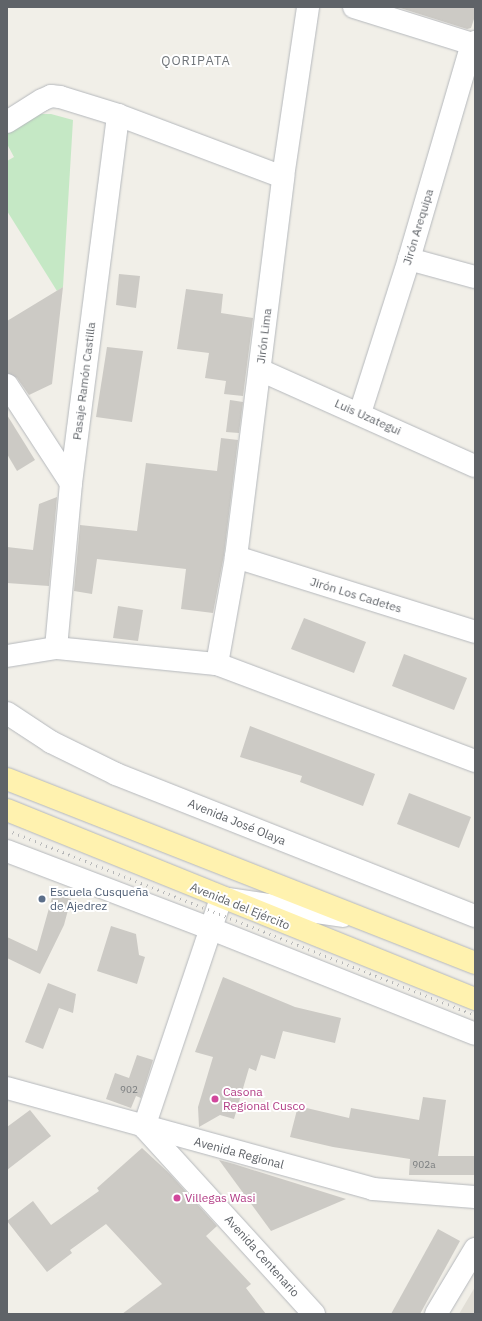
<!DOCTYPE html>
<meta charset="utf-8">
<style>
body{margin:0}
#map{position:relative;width:482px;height:1321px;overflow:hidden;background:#f1efe8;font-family:"IBM Plex Sans",sans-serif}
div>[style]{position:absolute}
.education>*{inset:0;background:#e1ded6}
.green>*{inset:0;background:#c5e8c5}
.building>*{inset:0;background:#cccac5}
.roads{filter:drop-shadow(0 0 1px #b5b8bc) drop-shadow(0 0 1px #b5b8bc)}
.street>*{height:22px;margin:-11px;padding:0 11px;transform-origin:11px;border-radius:11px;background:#fff}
.secondary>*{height:22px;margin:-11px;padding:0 11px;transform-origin:11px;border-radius:11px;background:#fff}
.primary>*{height:22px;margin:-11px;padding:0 11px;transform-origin:11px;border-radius:11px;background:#fff2af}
.rail>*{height:3px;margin-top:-1.5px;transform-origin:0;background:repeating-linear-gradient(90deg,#b6b7b8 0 1px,transparent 0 6px)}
.dots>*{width:11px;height:11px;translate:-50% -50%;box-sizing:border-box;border:2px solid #fff;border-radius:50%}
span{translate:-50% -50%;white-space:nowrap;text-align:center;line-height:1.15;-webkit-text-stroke:4px #fff;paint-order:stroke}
.number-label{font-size:10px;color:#7a7d7f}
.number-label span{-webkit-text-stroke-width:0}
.street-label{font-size:12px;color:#5f6368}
.service-label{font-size:12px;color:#4e5e75}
.left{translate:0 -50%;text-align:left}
.hotel-label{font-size:12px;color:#b23c85}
.neighbourhood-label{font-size:13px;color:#70757a;letter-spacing:1px}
.frame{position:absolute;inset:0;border:8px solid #5f6368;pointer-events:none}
</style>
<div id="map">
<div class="education">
<i style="clip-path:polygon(475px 1287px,475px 1314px,459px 1314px)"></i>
</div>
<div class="green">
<i style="clip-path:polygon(32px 114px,51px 114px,73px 120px,63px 287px,57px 291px,7px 211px,7px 161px,14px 157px,7px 144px,7px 129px)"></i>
</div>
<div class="building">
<i style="clip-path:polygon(397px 7px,475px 7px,475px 16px,471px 28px,467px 29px)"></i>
<i style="clip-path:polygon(119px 274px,140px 276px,136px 308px,116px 305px)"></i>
<i style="clip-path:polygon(63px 287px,52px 384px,29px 395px,17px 378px,7px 373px,7px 321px)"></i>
<i style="clip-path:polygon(186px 289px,223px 294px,221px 313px,253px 318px,243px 396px,224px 394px,226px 381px,205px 378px,209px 353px,177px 349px)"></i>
<i style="clip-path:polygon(107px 347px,143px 351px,132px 422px,96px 417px)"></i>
<i style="clip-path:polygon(230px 400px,243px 402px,239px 433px,226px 432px)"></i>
<i style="clip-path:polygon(7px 415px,35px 460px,17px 471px,7px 454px)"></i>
<i style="clip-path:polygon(221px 438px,238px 440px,224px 555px,213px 613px,181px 609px,186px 569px,97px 559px,92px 594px,74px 591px,80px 525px,137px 531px,146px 463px,217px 471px)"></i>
<i style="clip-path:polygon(57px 497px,49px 586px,7px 583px,7px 547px,33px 550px,39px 504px)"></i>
<i style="clip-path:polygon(118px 606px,143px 610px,138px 641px,113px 638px)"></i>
<i style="clip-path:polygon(304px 618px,366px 642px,354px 673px,291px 649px)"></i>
<i style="clip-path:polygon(404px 654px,467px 678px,454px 710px,392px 686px)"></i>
<i style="clip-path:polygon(250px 726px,375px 774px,363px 806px,300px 782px,302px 776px,240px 757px)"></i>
<i style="clip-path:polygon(409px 793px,471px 817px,459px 848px,397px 824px)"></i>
<i style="clip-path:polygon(53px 894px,71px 899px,64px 925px,40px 974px,7px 958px,7px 937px,37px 951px)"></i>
<i style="clip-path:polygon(111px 926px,136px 934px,139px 955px,145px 957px,137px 984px,97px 971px)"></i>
<i style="clip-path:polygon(223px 977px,295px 1007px,341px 1018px,335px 1043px,283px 1031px,275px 1059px,261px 1055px,256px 1071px,249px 1068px,234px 1119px,220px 1115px,199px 1127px,198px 1107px,213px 1057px,195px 1052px)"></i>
<i style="clip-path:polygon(48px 983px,76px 994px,73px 1013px,59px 1008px,43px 1049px,25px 1042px)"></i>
<i style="clip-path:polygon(137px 1055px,153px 1060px,141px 1098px,136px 1096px,131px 1108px,106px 1099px,115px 1073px,129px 1078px)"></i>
<i style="clip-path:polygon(423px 1097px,446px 1100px,438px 1156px,475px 1156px,475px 1175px,409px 1175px,410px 1159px,333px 1147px,290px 1137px,298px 1106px,349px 1118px,351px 1108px,419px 1120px)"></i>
<i style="clip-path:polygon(30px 1110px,51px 1136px,7px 1170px,7px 1127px)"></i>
<i style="clip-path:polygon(142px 1148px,170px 1174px,217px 1226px,206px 1236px,251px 1284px,246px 1288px,266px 1314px,122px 1314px,162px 1284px,106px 1224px,70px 1250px,72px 1253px,47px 1272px,7px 1221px,33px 1201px,51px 1225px,99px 1191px,97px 1188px)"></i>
<i style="clip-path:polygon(219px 1160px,234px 1164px,346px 1199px,271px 1231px)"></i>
<i style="clip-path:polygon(438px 1229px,460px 1241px,420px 1314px,391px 1314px)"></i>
</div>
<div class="roads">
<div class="street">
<i style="left:354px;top:7px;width:124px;rotate:17.4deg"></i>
<i style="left:7px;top:122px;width:41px;rotate:-32.2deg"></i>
<i style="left:42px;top:100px;width:10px;rotate:-24deg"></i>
<i style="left:51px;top:96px;width:9px;rotate:6deg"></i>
<i style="left:60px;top:97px;width:61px;rotate:17.2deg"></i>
<i style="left:118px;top:115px;width:176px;rotate:20.6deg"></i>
<i style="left:409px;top:259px;width:68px;rotate:15.3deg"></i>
<i style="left:260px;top:370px;width:235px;rotate:24.1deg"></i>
<i style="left:7px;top:385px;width:117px;rotate:56.9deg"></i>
<i style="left:360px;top:413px;width:162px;rotate:-72.3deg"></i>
<i style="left:409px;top:259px;width:224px;rotate:-73.7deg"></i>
<i style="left:472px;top:44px;width:4px;rotate:-34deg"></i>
<i style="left:236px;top:557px;width:250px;rotate:17.4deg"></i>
<i style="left:56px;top:648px;width:166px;rotate:-84.8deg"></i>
<i style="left:71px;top:483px;width:371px;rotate:-82.7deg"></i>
<i style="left:7px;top:656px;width:50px;rotate:-9.3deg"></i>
<i style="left:56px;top:648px;width:162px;rotate:5.7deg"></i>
<i style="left:217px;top:664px;width:276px;rotate:20.6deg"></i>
<i style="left:217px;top:664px;width:109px;rotate:-79.9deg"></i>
<i style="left:236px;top:557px;width:383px;rotate:-82.9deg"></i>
<i style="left:283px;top:177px;width:172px;rotate:-81.6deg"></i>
<i style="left:7px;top:713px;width:53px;rotate:33.4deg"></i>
<i style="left:51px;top:742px;width:72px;rotate:26.2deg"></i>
<i style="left:116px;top:774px;width:386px;rotate:21.6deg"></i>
<i style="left:7px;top:1088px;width:380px;rotate:15.4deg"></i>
<i style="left:373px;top:1189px;width:102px;rotate:4.5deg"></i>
<i style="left:314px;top:1314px;width:253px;rotate:-132.3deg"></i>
<i style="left:144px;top:1127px;width:242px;rotate:-71.4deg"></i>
<i style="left:221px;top:898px;width:123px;rotate:8.4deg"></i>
<i style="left:436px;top:1314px;width:76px;rotate:-59deg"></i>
</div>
<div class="secondary">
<i style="left:7px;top:851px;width:216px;rotate:20.9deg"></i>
<i style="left:209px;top:928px;width:286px;rotate:21.7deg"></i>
</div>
<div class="primary">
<i style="left:7px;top:779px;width:503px;rotate:21.46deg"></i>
<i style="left:7px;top:810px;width:505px;rotate:21.99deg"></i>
</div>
</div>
<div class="rail">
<i style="left:7px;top:830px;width:503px;rotate:21.57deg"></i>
</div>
<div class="dots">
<i style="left:42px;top:899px;background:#5c6f8a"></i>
<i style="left:215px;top:1099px;background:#d1479c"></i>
<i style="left:177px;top:1198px;background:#d1479c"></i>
</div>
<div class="number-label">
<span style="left:129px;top:1090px">902</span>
<span style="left:424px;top:1165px">902a</span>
</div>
<div class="street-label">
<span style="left:418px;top:227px;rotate:-73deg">Jirón Arequipa</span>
<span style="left:264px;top:336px;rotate:-83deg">Jirón Lima</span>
<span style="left:84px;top:381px;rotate:-83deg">Pasaje Ramón Castilla</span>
<span style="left:368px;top:417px;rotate:24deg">Luis Uzategui</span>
<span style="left:356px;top:595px;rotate:17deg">Jirón Los Cadetes</span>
<span style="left:237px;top:822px;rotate:22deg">Avenida José Olaya</span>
<span style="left:240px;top:906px;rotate:22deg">Avenida del Ejército</span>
<span style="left:239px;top:1153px;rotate:15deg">Avenida Regional</span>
<span style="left:262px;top:1256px;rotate:48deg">Avenida Centenario</span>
</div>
<div class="service-label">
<span class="left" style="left:50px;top:899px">Escuela Cusqueña<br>de Ajedrez</span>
</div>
<div class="hotel-label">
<span class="left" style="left:223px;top:1099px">Casona<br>Regional Cusco</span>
<span class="left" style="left:185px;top:1198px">Villegas Wasi</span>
</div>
<div class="neighbourhood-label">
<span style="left:196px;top:61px">QORIPATA</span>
</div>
<div class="frame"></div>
</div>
